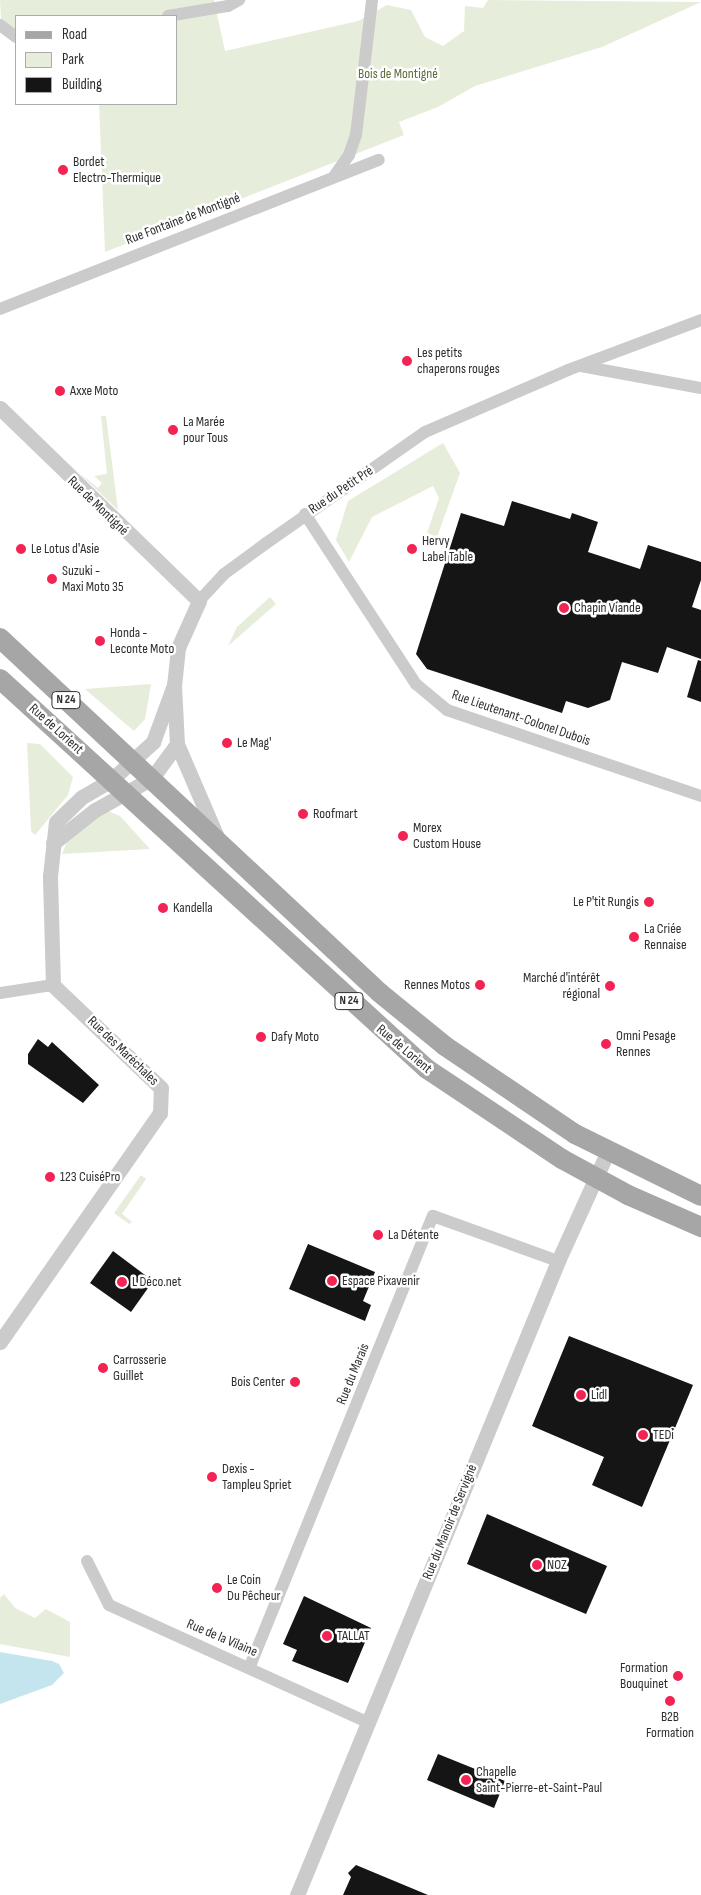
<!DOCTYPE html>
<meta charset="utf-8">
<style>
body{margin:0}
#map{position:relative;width:701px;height:1895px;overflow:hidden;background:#fff;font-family:"Sofia Sans Condensed",sans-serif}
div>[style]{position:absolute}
.green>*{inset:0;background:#e7eddb}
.water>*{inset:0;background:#c5e5ee}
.building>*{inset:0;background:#151515}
.minor>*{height:12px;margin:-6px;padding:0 6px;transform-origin:6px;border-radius:6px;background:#cbcbcb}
.tertiary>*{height:15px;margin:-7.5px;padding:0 7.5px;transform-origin:7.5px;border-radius:7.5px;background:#cbcbcb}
.primary>*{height:20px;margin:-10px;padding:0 10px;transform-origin:10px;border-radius:10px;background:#a6a6a6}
.dots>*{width:14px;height:14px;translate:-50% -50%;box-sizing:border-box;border:2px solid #fff;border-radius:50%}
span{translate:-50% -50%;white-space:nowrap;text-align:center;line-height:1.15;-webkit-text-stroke:5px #fff;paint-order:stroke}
.shield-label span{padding:1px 4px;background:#fff;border:1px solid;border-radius:4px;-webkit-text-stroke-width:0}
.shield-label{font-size:12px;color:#2e2e2e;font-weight:700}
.park-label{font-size:14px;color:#5a6e38}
.poi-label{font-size:14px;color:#2e2e2e}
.left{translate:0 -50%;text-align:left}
.right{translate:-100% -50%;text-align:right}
.street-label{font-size:14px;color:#2e2e2e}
.legend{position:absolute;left:15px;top:15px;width:162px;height:90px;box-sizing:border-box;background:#fff;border:1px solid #ababab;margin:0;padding:6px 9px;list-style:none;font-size:15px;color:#2e2e2e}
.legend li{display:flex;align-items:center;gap:10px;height:25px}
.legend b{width:25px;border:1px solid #ababab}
</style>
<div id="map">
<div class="green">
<i style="clip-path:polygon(0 0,214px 0,225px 51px,358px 21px,387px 5px,411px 10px,425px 37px,443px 46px,464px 31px,465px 6px,483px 8px,488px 0,701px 2px,602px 47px,475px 86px,438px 107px,399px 122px,404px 135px,105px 252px,99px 104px,176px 104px,176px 16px,16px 16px,16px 31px,1px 20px)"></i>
<i style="clip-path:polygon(101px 416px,106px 416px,118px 510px,77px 471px,98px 488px,102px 483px,94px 476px,107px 474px)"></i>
<i style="clip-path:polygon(443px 443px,460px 473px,437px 537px,427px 533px,439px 498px,433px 486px,372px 517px,349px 562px,336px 540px,348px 501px)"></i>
<i style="clip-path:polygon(270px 597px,276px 604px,228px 646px,237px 627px)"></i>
<i style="clip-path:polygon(151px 684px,145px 719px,134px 731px,85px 689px)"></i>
<i style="clip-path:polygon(27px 743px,40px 744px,73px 777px,68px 795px,35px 835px,31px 831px)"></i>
<i style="clip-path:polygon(106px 810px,120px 816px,150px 849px,62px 854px,68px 839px)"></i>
<i style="clip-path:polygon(141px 1175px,146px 1179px,122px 1214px,132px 1222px,129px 1224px,114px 1213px)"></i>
<i style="clip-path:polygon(4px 1594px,15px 1608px,35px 1618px,46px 1609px,70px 1622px,70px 1657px,0 1644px,0 1598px)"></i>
</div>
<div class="water">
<i style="clip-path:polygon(0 1652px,52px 1661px,59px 1664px,64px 1673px,52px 1685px,0 1704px)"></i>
</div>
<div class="building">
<i style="clip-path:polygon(512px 501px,570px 519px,572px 513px,598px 522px,588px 552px,640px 569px,648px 545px,701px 562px,701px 580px,692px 607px,701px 610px,701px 659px,667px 647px,658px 673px,622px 662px,610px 700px,588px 708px,566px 701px,562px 713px,427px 669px,416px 654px,461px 513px,504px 526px)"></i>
<i style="clip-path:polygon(698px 660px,701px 661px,701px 702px,687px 697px)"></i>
<i style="clip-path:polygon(38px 1039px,48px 1047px,52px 1042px,99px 1085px,83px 1103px,28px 1064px,28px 1054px)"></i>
<i style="clip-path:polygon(308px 1244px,375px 1272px,363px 1301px,371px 1305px,365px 1321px,289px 1289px)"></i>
<i style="clip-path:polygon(113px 1251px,153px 1281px,131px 1312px,90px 1283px)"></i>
<i style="clip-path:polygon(569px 1336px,693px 1385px,642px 1507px,592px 1485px,604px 1457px,532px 1426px)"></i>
<i style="clip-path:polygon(487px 1514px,607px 1566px,586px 1614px,467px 1564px)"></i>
<i style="clip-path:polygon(304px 1596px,371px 1628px,348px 1683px,292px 1661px,297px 1650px,283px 1644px)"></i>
<i style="clip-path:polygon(438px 1754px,505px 1781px,494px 1808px,427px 1780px)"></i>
<i style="clip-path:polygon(356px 1865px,428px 1895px,343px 1895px,351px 1877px,348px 1873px)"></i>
</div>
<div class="minor">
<i style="left:168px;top:16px;width:61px;rotate:-9.5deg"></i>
<i style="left:228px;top:6px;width:13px;rotate:-29deg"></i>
<i style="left:0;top:25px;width:20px;rotate:37deg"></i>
<i style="left:335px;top:175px;width:24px;rotate:-55deg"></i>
<i style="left:349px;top:155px;width:21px;rotate:-71deg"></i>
<i style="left:356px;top:135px;width:136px;rotate:-83.2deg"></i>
<i style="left:0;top:309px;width:407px;rotate:-21.5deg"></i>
<i style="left:581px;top:366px;width:122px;rotate:10.4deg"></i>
<i style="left:305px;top:514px;width:203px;rotate:56.9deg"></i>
<i style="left:416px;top:684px;width:40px;rotate:40deg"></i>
<i style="left:447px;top:710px;width:268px;rotate:18.7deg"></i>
<i style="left:199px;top:601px;width:37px;rotate:-47deg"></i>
<i style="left:224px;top:574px;width:51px;rotate:-36.2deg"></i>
<i style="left:265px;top:544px;width:195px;rotate:-35deg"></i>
<i style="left:425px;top:432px;width:156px;rotate:-23.4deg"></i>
<i style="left:568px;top:370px;width:142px;rotate:-20.6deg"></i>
<i style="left:0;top:993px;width:54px;rotate:-8.6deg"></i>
<i style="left:87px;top:1561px;width:49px;rotate:63.4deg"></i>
<i style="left:109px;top:1605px;width:283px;rotate:24.4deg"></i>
<i style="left:250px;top:1666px;width:486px;rotate:-67.9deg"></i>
<i style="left:433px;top:1216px;width:133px;rotate:19.8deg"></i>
</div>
<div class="tertiary">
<i style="left:0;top:408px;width:277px;rotate:44.1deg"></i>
<i style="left:199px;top:601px;width:51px;rotate:114.1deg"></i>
<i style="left:178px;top:648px;width:37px;rotate:96deg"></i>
<i style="left:174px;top:685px;width:59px;rotate:87.1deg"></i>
<i style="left:177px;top:744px;width:103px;rotate:66.7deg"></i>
<i style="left:53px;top:843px;width:53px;rotate:-38.2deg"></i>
<i style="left:95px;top:810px;width:65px;rotate:-29.3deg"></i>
<i style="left:152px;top:778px;width:42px;rotate:-53.7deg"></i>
<i style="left:0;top:1342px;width:279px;rotate:-55.1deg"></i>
<i style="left:160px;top:1113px;width:25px;rotate:-88deg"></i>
<i style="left:161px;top:1088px;width:149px;rotate:-136.4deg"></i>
<i style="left:53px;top:985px;width:109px;rotate:-91.6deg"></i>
<i style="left:50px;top:876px;width:54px;rotate:-83.7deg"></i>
<i style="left:56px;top:822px;width:36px;rotate:-44deg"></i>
<i style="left:82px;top:797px;width:34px;rotate:-30deg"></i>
<i style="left:111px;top:780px;width:57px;rotate:-42.1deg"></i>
<i style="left:153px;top:742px;width:61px;rotate:-69.8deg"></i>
<i style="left:297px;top:1895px;width:686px;rotate:-67.62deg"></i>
<i style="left:558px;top:1261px;width:121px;rotate:-65.6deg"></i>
</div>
<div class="primary">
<i style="left:0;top:638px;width:520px;rotate:43.05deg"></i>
<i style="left:380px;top:993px;width:84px;rotate:39.2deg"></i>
<i style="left:445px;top:1046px;width:157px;rotate:34.1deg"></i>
<i style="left:575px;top:1134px;width:140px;rotate:26.2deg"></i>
<i style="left:0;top:679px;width:578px;rotate:42.41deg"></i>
<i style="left:427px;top:1069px;width:162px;rotate:33.7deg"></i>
<i style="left:562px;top:1159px;width:75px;rotate:28.6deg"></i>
<i style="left:628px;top:1195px;width:80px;rotate:23.7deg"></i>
</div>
<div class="dots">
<i style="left:63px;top:170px;background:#f32354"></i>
<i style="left:407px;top:361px;background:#f32354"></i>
<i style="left:60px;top:391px;background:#f32354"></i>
<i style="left:173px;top:430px;background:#f32354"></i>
<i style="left:21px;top:549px;background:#f32354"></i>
<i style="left:412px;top:549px;background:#f32354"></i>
<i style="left:52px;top:579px;background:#f32354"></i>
<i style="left:564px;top:608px;background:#f32354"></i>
<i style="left:100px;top:641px;background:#f32354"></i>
<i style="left:227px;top:743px;background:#f32354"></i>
<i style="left:303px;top:814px;background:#f32354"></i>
<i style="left:403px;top:836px;background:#f32354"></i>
<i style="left:649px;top:902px;background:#f32354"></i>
<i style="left:163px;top:908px;background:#f32354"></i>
<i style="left:634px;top:937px;background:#f32354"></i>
<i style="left:480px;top:985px;background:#f32354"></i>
<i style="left:610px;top:986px;background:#f32354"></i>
<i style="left:261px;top:1037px;background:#f32354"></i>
<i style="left:606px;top:1044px;background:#f32354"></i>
<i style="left:50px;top:1177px;background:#f32354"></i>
<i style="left:378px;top:1235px;background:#f32354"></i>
<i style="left:332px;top:1281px;background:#f32354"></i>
<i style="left:122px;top:1282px;background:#f32354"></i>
<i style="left:103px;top:1368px;background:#f32354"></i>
<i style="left:295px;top:1382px;background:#f32354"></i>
<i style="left:581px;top:1395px;background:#f32354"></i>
<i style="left:643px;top:1435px;background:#f32354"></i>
<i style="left:212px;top:1477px;background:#f32354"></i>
<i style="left:537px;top:1565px;background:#f32354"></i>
<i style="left:217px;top:1588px;background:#f32354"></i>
<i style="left:327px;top:1636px;background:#f32354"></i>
<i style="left:678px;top:1676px;background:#f32354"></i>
<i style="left:670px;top:1701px;background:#f32354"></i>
<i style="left:466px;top:1780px;background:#f32354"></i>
</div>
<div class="shield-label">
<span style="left:66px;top:700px">N 24</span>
<span style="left:349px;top:1001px">N 24</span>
</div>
<div class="park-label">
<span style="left:398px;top:74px">Bois de Montigné</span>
</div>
<div class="poi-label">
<span class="left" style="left:73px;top:170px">Bordet<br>Electro-Thermique</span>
<span class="left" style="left:417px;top:361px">Les petits<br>chaperons rouges</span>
<span class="left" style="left:70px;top:391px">Axxe Moto</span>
<span class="left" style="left:183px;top:430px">La Marée<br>pour Tous</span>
<span class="left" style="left:422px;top:549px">Hervy<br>Label Table</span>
<span class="left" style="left:31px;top:549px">Le Lotus d'Asie</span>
<span class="left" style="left:62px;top:579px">Suzuki -<br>Maxi Moto 35</span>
<span class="left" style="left:574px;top:608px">Chapin Viande</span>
<span class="left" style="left:110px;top:641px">Honda -<br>Leconte Moto</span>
<span class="left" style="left:237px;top:743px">Le Mag'</span>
<span class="left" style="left:313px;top:814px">Roofmart</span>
<span class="left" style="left:413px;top:836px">Morex<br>Custom House</span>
<span class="right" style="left:639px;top:902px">Le P'tit Rungis</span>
<span class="left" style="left:173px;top:908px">Kandella</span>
<span class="left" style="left:644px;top:937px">La Criée<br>Rennaise</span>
<span class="right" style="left:600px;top:986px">Marché d'intérêt<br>régional</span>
<span class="right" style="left:470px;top:985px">Rennes Motos</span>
<span class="left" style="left:616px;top:1044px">Omni Pesage<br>Rennes</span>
<span class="left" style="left:271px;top:1037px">Dafy Moto</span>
<span class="left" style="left:60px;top:1177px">123 CuiséPro</span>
<span class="left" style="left:388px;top:1235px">La Détente</span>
<span class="left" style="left:342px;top:1281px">Espace Pixavenir</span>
<span class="left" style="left:132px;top:1282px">L Déco.net</span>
<span class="left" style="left:113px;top:1368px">Carrosserie<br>Guillet</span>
<span class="right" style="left:285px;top:1382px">Bois Center</span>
<span class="left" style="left:591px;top:1395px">Lidl</span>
<span class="left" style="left:653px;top:1435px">TEDi</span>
<span class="left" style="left:222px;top:1477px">Dexis -<br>Tampleu Spriet</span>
<span class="left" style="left:547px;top:1565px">NOZ</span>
<span class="left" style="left:227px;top:1588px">Le Coin<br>Du Pêcheur</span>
<span class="left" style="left:337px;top:1636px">TALLAT</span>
<span class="right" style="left:668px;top:1676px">Formation<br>Bouquinet</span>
<span style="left:670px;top:1725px">B2B<br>Formation</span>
<span class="left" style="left:476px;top:1780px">Chapelle<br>Saint-Pierre-et-Saint-Paul</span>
</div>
<div class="street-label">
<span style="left:183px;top:219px;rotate:-21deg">Rue Fontaine de Montigné</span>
<span style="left:341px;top:490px;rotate:-34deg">Rue du Petit Pré</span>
<span style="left:98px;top:506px;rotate:44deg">Rue de Montigné</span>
<span style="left:521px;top:718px;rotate:19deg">Rue Lieutenant-Colonel Dubois</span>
<span style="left:56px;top:729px;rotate:42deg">Rue de Lorient</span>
<span style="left:404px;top:1049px;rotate:40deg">Rue de Lorient</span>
<span style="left:123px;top:1051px;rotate:44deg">Rue des Maréchales</span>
<span style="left:353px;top:1374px;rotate:-68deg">Rue du Marais</span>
<span style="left:450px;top:1522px;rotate:-68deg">Rue du Manoir de Servigné</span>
<span style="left:222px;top:1638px;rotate:23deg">Rue de la Vilaine</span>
</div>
<ul class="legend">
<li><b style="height:6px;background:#a6a6a6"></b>Road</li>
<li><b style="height:14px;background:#e7eddb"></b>Park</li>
<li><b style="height:14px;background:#151515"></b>Building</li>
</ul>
</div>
